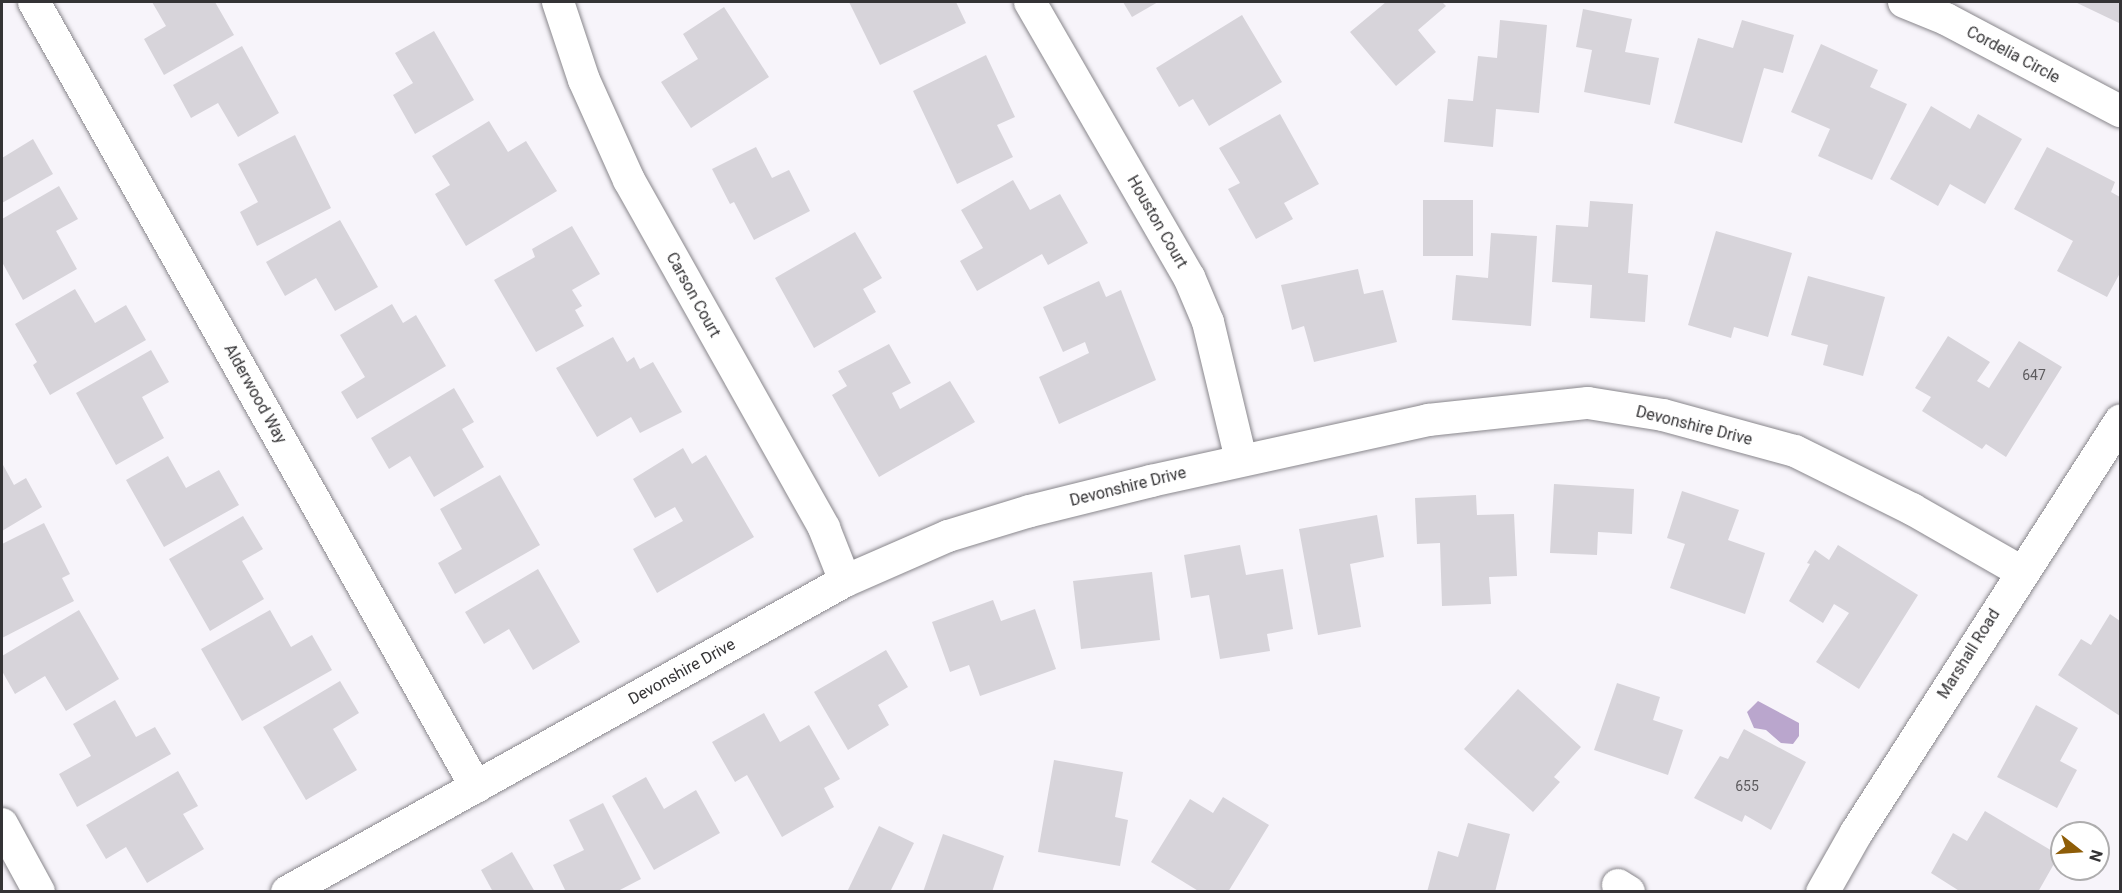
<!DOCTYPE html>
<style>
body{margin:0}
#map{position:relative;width:2122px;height:893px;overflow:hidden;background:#f7f4fa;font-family:Roboto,sans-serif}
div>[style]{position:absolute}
.water>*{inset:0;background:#baa6cd}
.building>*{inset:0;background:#d7d4da}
.roads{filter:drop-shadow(0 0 2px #89878c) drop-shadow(0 0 2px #89878c)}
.minor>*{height:32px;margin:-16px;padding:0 16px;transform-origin:16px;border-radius:16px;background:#fff}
.tertiary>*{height:33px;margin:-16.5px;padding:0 16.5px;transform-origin:16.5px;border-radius:16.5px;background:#fff}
span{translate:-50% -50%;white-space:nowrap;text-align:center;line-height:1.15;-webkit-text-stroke:6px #fff;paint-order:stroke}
.number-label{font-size:14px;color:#5d5b5e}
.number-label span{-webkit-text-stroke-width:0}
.street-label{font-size:16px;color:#343335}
.frame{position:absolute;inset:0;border:3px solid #343335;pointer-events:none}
.north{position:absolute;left:2050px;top:821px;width:60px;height:60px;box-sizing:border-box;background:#fff;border:2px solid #aeadae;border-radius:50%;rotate:107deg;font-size:16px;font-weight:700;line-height:24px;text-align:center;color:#343335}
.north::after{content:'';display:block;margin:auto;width:21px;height:27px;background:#8e5d08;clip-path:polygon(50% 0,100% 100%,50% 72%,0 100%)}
</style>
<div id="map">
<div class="water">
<i style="clip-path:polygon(1758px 701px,1799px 723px,1799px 736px,1793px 744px,1781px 743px,1766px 730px,1754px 728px,1747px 712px)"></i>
</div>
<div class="building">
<i style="clip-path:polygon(152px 2px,215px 2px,234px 35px,164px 75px,144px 39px,166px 26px)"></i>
<i style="clip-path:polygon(849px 2px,956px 2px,966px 23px,880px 65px)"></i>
<i style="clip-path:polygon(1123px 2px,1158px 2px,1132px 17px)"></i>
<i style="clip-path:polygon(1386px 2px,1442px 2px,1446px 6px,1418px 30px,1436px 52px,1396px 86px,1350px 32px)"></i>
<i style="clip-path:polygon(2075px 2px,2120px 2px,2120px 20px,2119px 23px)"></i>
<i style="clip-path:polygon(724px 7px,769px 77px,691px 128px,661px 82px,698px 59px,683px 34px)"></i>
<i style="clip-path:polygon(1583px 9px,1632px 19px,1625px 52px,1659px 58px,1650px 105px,1584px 92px,1592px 50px,1576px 47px)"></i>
<i style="clip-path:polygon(1242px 15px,1282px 82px,1209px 126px,1193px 99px,1179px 107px,1156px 68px)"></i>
<i style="clip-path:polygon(1500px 20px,1547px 25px,1539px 113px,1496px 109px,1493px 147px,1444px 142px,1448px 99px,1473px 101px,1478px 56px,1497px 58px)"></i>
<i style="clip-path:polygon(1742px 20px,1794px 35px,1783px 73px,1764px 68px,1742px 143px,1674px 123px,1698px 38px,1733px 48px)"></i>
<i style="clip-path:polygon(434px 31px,474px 100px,415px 134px,393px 95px,413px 83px,395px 53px)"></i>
<i style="clip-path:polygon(1821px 44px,1878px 70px,1870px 87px,1907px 104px,1872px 180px,1818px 156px,1830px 129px,1791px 112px)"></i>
<i style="clip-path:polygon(242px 46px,279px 113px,238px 137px,218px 103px,191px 118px,173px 85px)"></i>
<i style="clip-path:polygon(986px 55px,1015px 117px,997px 125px,1013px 157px,957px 184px,913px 91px)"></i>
<i style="clip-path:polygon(1931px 106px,1970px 129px,1978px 114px,2022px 139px,1985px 204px,1950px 184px,1938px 206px,1890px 179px)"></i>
<i style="clip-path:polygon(1280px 114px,1319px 184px,1284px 203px,1293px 219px,1256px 239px,1228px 189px,1240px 183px,1219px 148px)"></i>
<i style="clip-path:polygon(489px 121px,508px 152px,526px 141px,557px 191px,466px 246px,435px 194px,450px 185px,432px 156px)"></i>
<i style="clip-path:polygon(295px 135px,331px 208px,257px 246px,240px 212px,258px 202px,238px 164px)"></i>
<i style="clip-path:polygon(33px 139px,53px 174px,2px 203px,2px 158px)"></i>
<i style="clip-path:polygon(756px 147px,772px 178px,789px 170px,810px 211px,754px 240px,734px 202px,730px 204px,712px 169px)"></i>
<i style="clip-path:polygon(2047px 147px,2115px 182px,2111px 192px,2120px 197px,2120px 273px,2107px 297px,2057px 271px,2073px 241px,2014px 209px)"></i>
<i style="clip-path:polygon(1013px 180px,1030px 210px,1060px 194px,1088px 243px,1048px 265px,1042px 254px,977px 291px,960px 261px,983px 248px,961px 210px)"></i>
<i style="clip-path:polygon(59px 186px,78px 219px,56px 231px,77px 269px,23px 300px,2px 262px,2px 219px)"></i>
<i style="clip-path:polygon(1423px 200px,1473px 200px,1473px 256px,1423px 256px)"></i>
<i style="clip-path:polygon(1590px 201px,1633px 204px,1628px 273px,1648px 275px,1645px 322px,1590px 318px,1592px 285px,1552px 282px,1556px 225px,1588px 227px)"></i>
<i style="clip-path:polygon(340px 220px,378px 287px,335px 311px,316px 278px,285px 296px,266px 262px)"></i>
<i style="clip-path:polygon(572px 226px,600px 274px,572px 290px,582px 306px,575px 310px,584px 326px,536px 352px,494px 280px,535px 257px,532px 249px)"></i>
<i style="clip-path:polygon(1716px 231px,1792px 253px,1768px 337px,1734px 327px,1731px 338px,1688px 325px)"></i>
<i style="clip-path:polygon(855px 232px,882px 278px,863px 289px,876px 312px,814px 348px,775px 278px)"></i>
<i style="clip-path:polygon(1491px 233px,1537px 236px,1531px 326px,1452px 320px,1456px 275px,1488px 278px)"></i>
<i style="clip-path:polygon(1358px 269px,1364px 294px,1383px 290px,1397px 342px,1314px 362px,1304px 326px,1292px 330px,1281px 285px)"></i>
<i style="clip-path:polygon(1808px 276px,1885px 297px,1863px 376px,1823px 365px,1828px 345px,1791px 335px)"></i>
<i style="clip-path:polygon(1099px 281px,1106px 297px,1121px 290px,1156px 380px,1059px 424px,1039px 377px,1089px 353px,1085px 342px,1063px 352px,1043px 307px)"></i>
<i style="clip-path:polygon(75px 289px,95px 323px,126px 305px,146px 340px,50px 395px,33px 365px,37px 362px,15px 324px)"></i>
<i style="clip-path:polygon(392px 304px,403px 323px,416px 315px,446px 366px,357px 419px,341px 392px,365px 377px,340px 335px)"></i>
<i style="clip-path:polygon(1948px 336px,1990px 362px,1977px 381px,1989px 388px,2019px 341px,2062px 367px,2006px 457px,1986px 444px,1982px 449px,1922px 411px,1931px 397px,1915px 388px)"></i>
<i style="clip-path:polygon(613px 337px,627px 362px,634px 357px,640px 369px,653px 362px,682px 412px,640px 433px,631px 417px,597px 437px,556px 368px)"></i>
<i style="clip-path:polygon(889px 344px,911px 383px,892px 393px,900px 409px,950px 381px,975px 422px,879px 477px,832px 395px,847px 386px,838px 371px)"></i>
<i style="clip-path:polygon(151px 350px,169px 382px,142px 397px,164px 438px,116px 465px,76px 393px)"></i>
<i style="clip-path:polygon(454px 388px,474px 422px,462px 429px,484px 467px,434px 497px,410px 456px,389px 469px,371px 438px)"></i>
<i style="clip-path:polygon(683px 448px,692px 464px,706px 455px,754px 537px,657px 593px,633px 549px,683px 521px,675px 507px,655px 518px,633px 479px)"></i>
<i style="clip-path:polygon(168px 456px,186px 488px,219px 470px,239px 505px,164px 547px,126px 480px)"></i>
<i style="clip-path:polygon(2px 463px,14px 485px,26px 478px,42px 507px,2px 531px)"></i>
<i style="clip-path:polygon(500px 475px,540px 545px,455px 594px,438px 563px,462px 549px,440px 509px)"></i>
<i style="clip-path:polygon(1554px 484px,1634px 489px,1632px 534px,1598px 532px,1597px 555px,1550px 553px)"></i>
<i style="clip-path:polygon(1682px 491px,1739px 510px,1728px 540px,1765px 553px,1745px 614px,1670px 588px,1685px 544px,1667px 538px)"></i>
<i style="clip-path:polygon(1476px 495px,1477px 515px,1514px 514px,1517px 576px,1489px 577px,1491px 604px,1442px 606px,1440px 543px,1417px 544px,1415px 498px)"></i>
<i style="clip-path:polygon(1377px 515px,1384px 557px,1350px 564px,1361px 627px,1318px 635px,1299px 529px)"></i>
<i style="clip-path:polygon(243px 516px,263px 549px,242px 561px,264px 599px,210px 631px,169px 559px)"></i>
<i style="clip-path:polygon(44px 523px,70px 574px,62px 578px,74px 601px,2px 638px,2px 544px)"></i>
<i style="clip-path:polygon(1240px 545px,1246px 575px,1283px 569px,1293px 629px,1267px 634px,1270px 651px,1220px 659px,1209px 595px,1191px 598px,1184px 555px)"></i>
<i style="clip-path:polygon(1838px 545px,1918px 595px,1859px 689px,1816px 662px,1849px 613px,1834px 604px,1823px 623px,1789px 601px,1810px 564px,1807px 563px,1815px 550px,1829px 560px)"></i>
<i style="clip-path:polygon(538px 569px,580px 642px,533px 670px,509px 629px,484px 644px,465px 612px)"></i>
<i style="clip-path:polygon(1152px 572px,1160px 640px,1081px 649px,1073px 581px)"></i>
<i style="clip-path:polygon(993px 600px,1001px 621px,1035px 609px,1056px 669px,980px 696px,969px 665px,950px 672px,932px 622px)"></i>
<i style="clip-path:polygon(79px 610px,119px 679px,66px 711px,45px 676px,15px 694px,2px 671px,2px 656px)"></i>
<i style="clip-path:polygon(270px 610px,291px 647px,312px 635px,332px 670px,242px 721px,201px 649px)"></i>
<i style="clip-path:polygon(2110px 614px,2120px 621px,2120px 716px,2058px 675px,2081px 639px,2091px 645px)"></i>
<i style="clip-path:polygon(886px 650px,908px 687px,878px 705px,889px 725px,848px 750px,814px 692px)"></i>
<i style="clip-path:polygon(340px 681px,359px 713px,333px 729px,357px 770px,306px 800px,263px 727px)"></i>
<i style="clip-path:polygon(1617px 683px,1660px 697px,1653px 720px,1683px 730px,1668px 775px,1594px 750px)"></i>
<i style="clip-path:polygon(1518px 689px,1581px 747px,1554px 777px,1560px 782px,1533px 812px,1464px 749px)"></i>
<i style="clip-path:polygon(115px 700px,136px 737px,155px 727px,171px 754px,77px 807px,59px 774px,91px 756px,73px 724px)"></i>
<i style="clip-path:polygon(2036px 705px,2078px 728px,2060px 761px,2077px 770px,2057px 808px,1997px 777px)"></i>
<i style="clip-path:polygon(764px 713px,780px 742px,809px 725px,840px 779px,824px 788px,834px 807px,782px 837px,747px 775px,735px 782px,712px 742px)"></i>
<i style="clip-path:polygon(1744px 729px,1806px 762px,1771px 830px,1745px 815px,1742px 822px,1694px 798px,1720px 756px,1728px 759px)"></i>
<i style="clip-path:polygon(1054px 760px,1123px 772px,1115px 817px,1128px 820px,1120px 866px,1038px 852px)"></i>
<i style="clip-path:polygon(178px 771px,198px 806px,183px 814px,204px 849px,147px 883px,126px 847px,106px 859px,86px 825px)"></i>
<i style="clip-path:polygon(646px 777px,664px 809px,696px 790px,720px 833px,654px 870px,612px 796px)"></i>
<i style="clip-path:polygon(1223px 797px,1269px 825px,1228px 892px,1200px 892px,1151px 862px,1190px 799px,1213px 813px)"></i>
<i style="clip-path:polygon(603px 803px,641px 879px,616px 892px,566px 892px,553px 865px,584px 850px,569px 820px)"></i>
<i style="clip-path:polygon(1985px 811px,2059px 855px,2038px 892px,1961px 892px,1931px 873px,1953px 833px,1967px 841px)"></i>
<i style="clip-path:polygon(1468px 823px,1510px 834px,1495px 892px,1427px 892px,1438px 851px,1458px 857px)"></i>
<i style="clip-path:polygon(879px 826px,914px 843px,890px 892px,847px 892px)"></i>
<i style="clip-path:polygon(943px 834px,1004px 856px,992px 892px,923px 892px)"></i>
<i style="clip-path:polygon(512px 852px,535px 892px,493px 892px,481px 870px)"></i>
</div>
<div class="roads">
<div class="minor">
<i style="left:34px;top:2px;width:901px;rotate:60.62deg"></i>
<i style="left:558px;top:2px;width:82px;rotate:71.6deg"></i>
<i style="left:584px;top:80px;width:110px;rotate:65.8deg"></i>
<i style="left:629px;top:180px;width:399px;rotate:60.7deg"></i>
<i style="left:824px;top:528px;width:57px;rotate:68.4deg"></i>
<i style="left:1030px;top:2px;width:318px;rotate:60deg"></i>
<i style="left:1189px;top:277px;width:49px;rotate:67.1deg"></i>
<i style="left:1208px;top:322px;width:141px;rotate:76.5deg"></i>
<i style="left:1904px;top:2px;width:45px;rotate:22deg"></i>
<i style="left:1946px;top:19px;width:197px;rotate:27.9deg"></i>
<i style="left:2px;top:824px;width:77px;rotate:61.4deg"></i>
<i style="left:1618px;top:885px;width:13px;rotate:32deg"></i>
<i style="left:287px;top:892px;width:639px;rotate:-29.13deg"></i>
<i style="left:845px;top:581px;width:112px;rotate:-23.6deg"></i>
<i style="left:948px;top:536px;width:86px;rotate:-17deg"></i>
<i style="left:1030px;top:511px;width:125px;rotate:-13.9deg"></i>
<i style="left:1151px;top:481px;width:284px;rotate:-12.4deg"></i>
<i style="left:1428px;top:420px;width:161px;rotate:-6.1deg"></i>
<i style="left:1588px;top:403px;width:76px;rotate:9.1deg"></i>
<i style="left:1663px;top:415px;width:137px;rotate:15.3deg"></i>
<i style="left:1795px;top:451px;width:131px;rotate:26.4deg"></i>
<i style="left:1912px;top:509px;width:127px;rotate:29.8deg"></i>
</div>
<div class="tertiary">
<i style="left:1822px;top:892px;width:69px;rotate:-60.5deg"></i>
<i style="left:1856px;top:832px;width:489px;rotate:-57.3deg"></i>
</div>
</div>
<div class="number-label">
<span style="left:2034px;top:375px">647</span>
<span style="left:1747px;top:786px">655</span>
</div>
<div class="street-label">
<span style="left:2013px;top:55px;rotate:28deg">Cordelia Circle</span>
<span style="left:1157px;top:222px;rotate:60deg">Houston Court</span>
<span style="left:693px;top:295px;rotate:61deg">Carson Court</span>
<span style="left:255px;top:394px;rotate:61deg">Alderwood Way</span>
<span style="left:1694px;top:426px;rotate:14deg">Devonshire Drive</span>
<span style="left:1128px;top:487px;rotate:-14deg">Devonshire Drive</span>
<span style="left:1969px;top:654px;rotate:-58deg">Marshall Road</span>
<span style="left:682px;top:672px;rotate:-29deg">Devonshire Drive</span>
</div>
<div class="frame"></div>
<div class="north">N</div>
</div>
